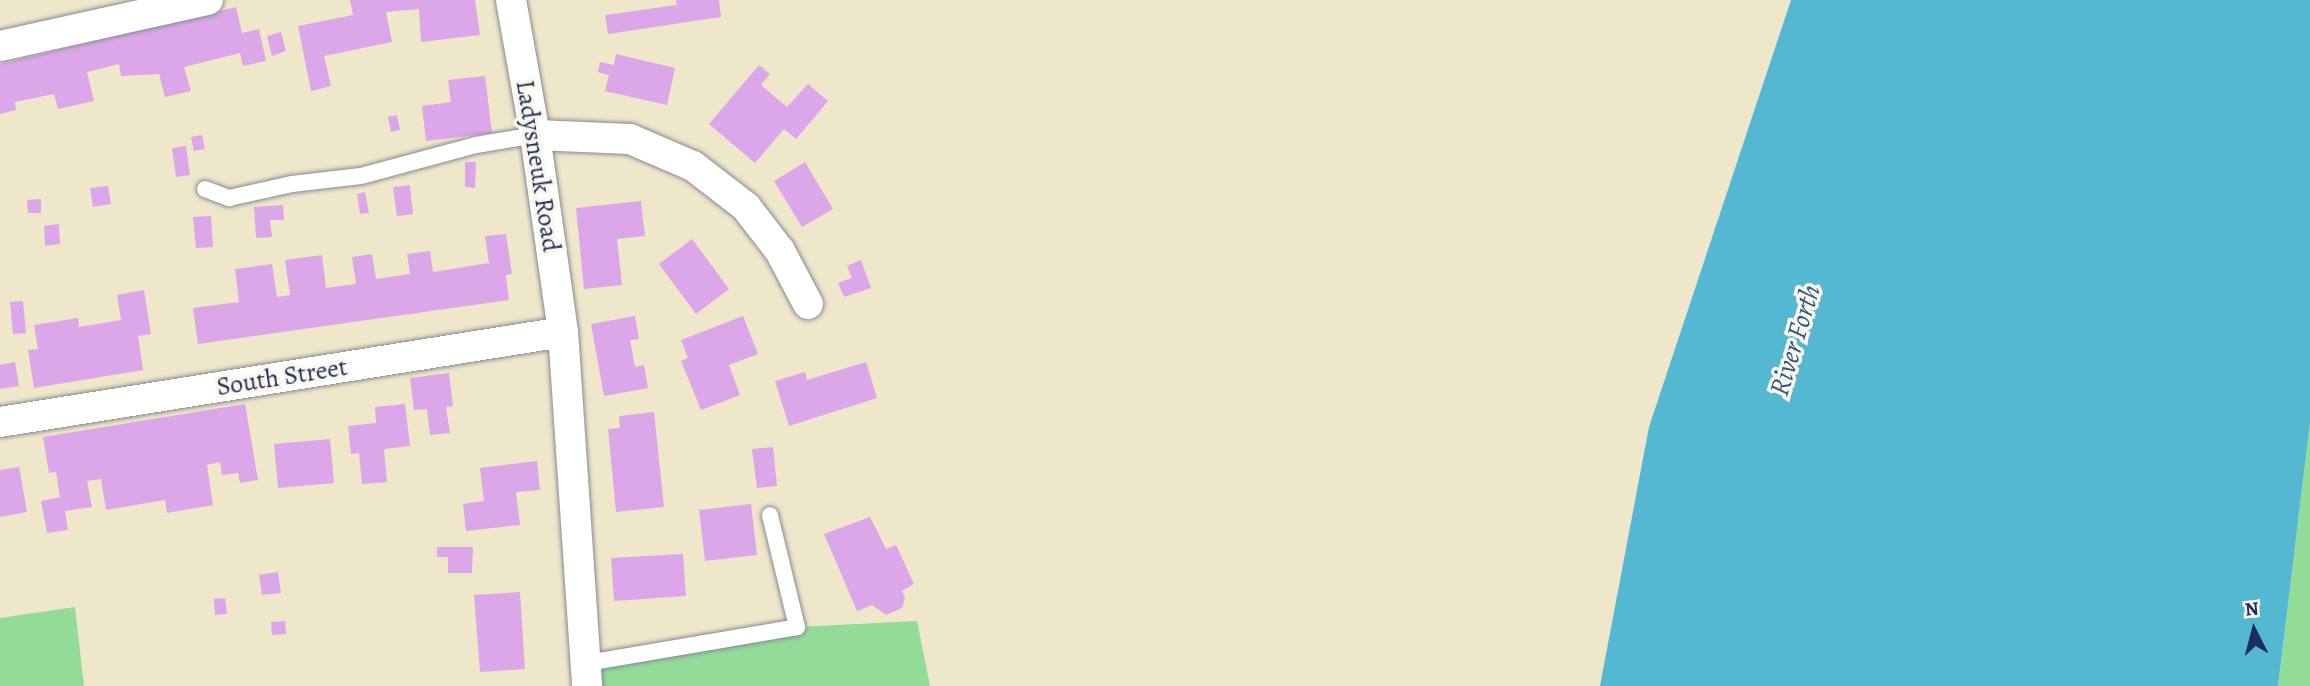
<!DOCTYPE html>
<style>
body{margin:0}
#map{position:relative;width:2310px;height:686px;overflow:hidden;background:#efe7ca;font-family:Alegreya,serif}
div>[style]{position:absolute}
.green>*{inset:0;background:#92dc98}
.water>*{inset:0;background:#54b8d3}
.building>*{inset:0;background:#dba7e9}
.roads{filter:drop-shadow(0 0 2px #858b94) drop-shadow(0 0 2px #858b94)}
.service>*{height:16px;margin:-8px;padding:0 8px;transform-origin:8px;border-radius:8px;background:#fff}
.minor>*{height:30px;margin:-15px;padding:0 15px;transform-origin:15px;border-radius:15px;background:#fff}
span{translate:-50% -50%;white-space:nowrap;text-align:center;line-height:1.15;-webkit-text-stroke:7px #fbf7ec;paint-order:stroke}
.street-label{font-size:26px;color:#1b2f5e}
.water-label{font-size:28px;color:#2c5881;font-style:italic}
.north{position:absolute;left:2219px;top:595px;width:70px;height:70px;-webkit-text-stroke:5px #fbf7ec;paint-order:stroke;rotate:354deg;font-size:19px;font-weight:700;line-height:28px;text-align:center;color:#1b2f5e}
.north::after{content:'';display:block;margin:auto;width:24px;height:32px;background:#1b2f5e;clip-path:polygon(50% 0,100% 100%,50% 72%,0 100%)}
</style>
<div id="map">
<div class="green">
<i style="clip-path:polygon(2310px 423px,2310px 686px,2278px 686px)"></i>
<i style="clip-path:polygon(75px 607px,84px 686px,0 686px,0 618px)"></i>
<i style="clip-path:polygon(917px 621px,930px 686px,592px 686px,587px 663px,796px 627px)"></i>
</div>
<div class="water">
<i style="clip-path:polygon(1791px 0,2310px 0,2310px 423px,2278px 686px,1600px 686px,1649px 427px)"></i>
</div>
<div class="building">
<i style="clip-path:polygon(350px 0,475px 0,480px 35px,421px 42px,419px 9px,386px 12px,392px 42px,324px 56px,331px 86px,311px 91px,298px 26px,353px 15px)"></i>
<i style="clip-path:polygon(676px 0,719px 0,721px 17px,608px 34px,605px 15px,677px 5px)"></i>
<i style="clip-path:polygon(236px 7px,242px 33px,259px 29px,266px 61px,243px 66px,240px 53px,184px 67px,191px 91px,165px 97px,159px 74px,121px 76px,119px 64px,87px 72px,94px 101px,58px 109px,54px 94px,15px 102px,16px 110px,0 114px,0 64px)"></i>
<i style="clip-path:polygon(281px 32px,286px 51px,272px 56px,267px 36px)"></i>
<i style="clip-path:polygon(616px 54px,675px 68px,667px 105px,605px 91px,609px 75px,598px 72px,600px 62px,614px 65px)"></i>
<i style="clip-path:polygon(759px 65px,770px 74px,761px 85px,787px 107px,808px 84px,828px 101px,796px 139px,784px 129px,755px 163px,709px 124px)"></i>
<i style="clip-path:polygon(485px 76px,492px 133px,426px 141px,422px 106px,451px 102px,448px 80px)"></i>
<i style="clip-path:polygon(397px 115px,400px 130px,391px 132px,388px 117px)"></i>
<i style="clip-path:polygon(202px 135px,205px 149px,194px 151px,191px 137px)"></i>
<i style="clip-path:polygon(186px 146px,190px 175px,176px 177px,172px 148px)"></i>
<i style="clip-path:polygon(465px 162px,476px 162px,475px 188px,465px 187px)"></i>
<i style="clip-path:polygon(805px 162px,833px 209px,802px 227px,774px 181px)"></i>
<i style="clip-path:polygon(410px 185px,413px 214px,397px 216px,393px 187px)"></i>
<i style="clip-path:polygon(108px 186px,111px 204px,93px 207px,90px 188px)"></i>
<i style="clip-path:polygon(365px 192px,369px 213px,360px 214px,357px 194px)"></i>
<i style="clip-path:polygon(41px 199px,41px 213px,28px 213px,27px 200px)"></i>
<i style="clip-path:polygon(641px 201px,645px 236px,617px 239px,622px 285px,584px 289px,576px 208px)"></i>
<i style="clip-path:polygon(283px 205px,284px 220px,270px 220px,272px 237px,256px 238px,254px 207px)"></i>
<i style="clip-path:polygon(211px 216px,213px 247px,196px 248px,193px 217px)"></i>
<i style="clip-path:polygon(59px 224px,60px 244px,45px 246px,44px 226px)"></i>
<i style="clip-path:polygon(506px 234px,512px 274px,506px 275px,509px 300px,198px 344px,193px 308px,239px 302px,235px 269px,272px 264px,277px 297px,290px 295px,285px 260px,322px 255px,326px 288px,356px 284px,352px 257px,372px 254px,376px 279px,410px 274px,407px 254px,430px 251px,433px 272px,489px 263px,485px 236px)"></i>
<i style="clip-path:polygon(692px 239px,729px 289px,696px 314px,659px 264px)"></i>
<i style="clip-path:polygon(861px 260px,871px 288px,844px 297px,838px 283px,852px 278px,847px 266px)"></i>
<i style="clip-path:polygon(144px 290px,151px 334px,138px 336px,143px 370px,34px 388px,28px 350px,38px 349px,34px 325px,78px 318px,79px 327px,121px 320px,117px 295px)"></i>
<i style="clip-path:polygon(23px 301px,26px 333px,13px 334px,10px 302px)"></i>
<i style="clip-path:polygon(635px 316px,639px 339px,630px 340px,635px 367px,644px 365px,648px 388px,604px 396px,591px 324px)"></i>
<i style="clip-path:polygon(743px 316px,758px 354px,729px 365px,740px 395px,701px 410px,681px 361px,688px 358px,681px 340px)"></i>
<i style="clip-path:polygon(15px 362px,19px 386px,0 389px,0 365px)"></i>
<i style="clip-path:polygon(866px 362px,877px 398px,789px 426px,775px 381px,805px 372px,807px 380px)"></i>
<i style="clip-path:polygon(449px 373px,453px 406px,446px 407px,450px 433px,430px 435px,427px 409px,414px 410px,410px 378px)"></i>
<i style="clip-path:polygon(245px 404px,258px 480px,240px 483px,238px 473px,222px 475px,220px 462px,207px 465px,213px 505px,167px 513px,165px 500px,106px 510px,101px 479px,87px 481px,92px 507px,65px 511px,68px 530px,47px 533px,41px 501px,60px 497px,56px 472px,49px 473px,43px 437px)"></i>
<i style="clip-path:polygon(405px 404px,410px 446px,384px 449px,387px 482px,362px 484px,359px 453px,351px 454px,348px 426px,376px 423px,375px 407px)"></i>
<i style="clip-path:polygon(654px 412px,664px 507px,616px 512px,608px 429px,620px 428px,619px 416px)"></i>
<i style="clip-path:polygon(330px 439px,334px 483px,278px 488px,274px 444px)"></i>
<i style="clip-path:polygon(773px 447px,777px 486px,757px 488px,752px 449px)"></i>
<i style="clip-path:polygon(537px 461px,540px 490px,516px 492px,520px 525px,466px 531px,463px 504px,484px 501px,480px 468px)"></i>
<i style="clip-path:polygon(19px 467px,27px 512px,0 517px,0 470px)"></i>
<i style="clip-path:polygon(751px 504px,757px 555px,705px 561px,699px 510px)"></i>
<i style="clip-path:polygon(870px 517px,886px 549px,896px 545px,914px 584px,902px 591px,905px 598px,902px 608px,886px 615px,872px 605px,857px 611px,824px 534px)"></i>
<i style="clip-path:polygon(437px 547px,473px 547px,472px 573px,448px 573px,448px 557px,437px 557px)"></i>
<i style="clip-path:polygon(683px 554px,686px 596px,614px 601px,611px 558px)"></i>
<i style="clip-path:polygon(278px 572px,281px 593px,262px 595px,259px 575px)"></i>
<i style="clip-path:polygon(520px 592px,525px 669px,480px 672px,474px 595px)"></i>
<i style="clip-path:polygon(225px 598px,227px 614px,215px 615px,214px 599px)"></i>
<i style="clip-path:polygon(285px 621px,286px 634px,272px 635px,271px 622px)"></i>
</div>
<div class="roads">
<div class="service">
<i style="left:205px;top:189px;width:26px;rotate:21deg"></i>
<i style="left:229px;top:198px;width:65px;rotate:-12.5deg"></i>
<i style="left:292px;top:184px;width:69px;rotate:-6.6deg"></i>
<i style="left:361px;top:176px;width:119px;rotate:-15.1deg"></i>
<i style="left:476px;top:145px;width:60px;rotate:-9.6deg"></i>
<i style="left:587px;top:663px;width:213px;rotate:-9.7deg"></i>
<i style="left:797px;top:627px;width:115px;rotate:-103.6deg"></i>
</div>
<div class="minor">
<i style="left:511px;top:0;width:137px;rotate:79.9deg"></i>
<i style="left:535px;top:135px;width:199px;rotate:81.9deg"></i>
<i style="left:563px;top:332px;width:355px;rotate:86.1deg"></i>
<i style="left:0;top:46px;width:213px;rotate:-12.5deg"></i>
<i style="left:535px;top:135px;width:95px;rotate:2.4deg"></i>
<i style="left:630px;top:139px;width:69px;rotate:23.2deg"></i>
<i style="left:693px;top:166px;width:67px;rotate:37.7deg"></i>
<i style="left:746px;top:207px;width:56px;rotate:52.3deg"></i>
<i style="left:780px;top:251px;width:60px;rotate:62.2deg"></i>
<i style="left:0;top:422px;width:570px;rotate:-9.08deg"></i>
</div>
</div>
<div class="street-label">
<span style="left:538px;top:166px;rotate:81deg">Ladysneuk Road</span>
<span style="left:282px;top:377px;rotate:-9deg">South Street</span>
</div>
<div class="water-label">
<span style="left:1795px;top:340px;rotate:-73deg">River Forth</span>
</div>
<div class="north">N</div>
</div>
